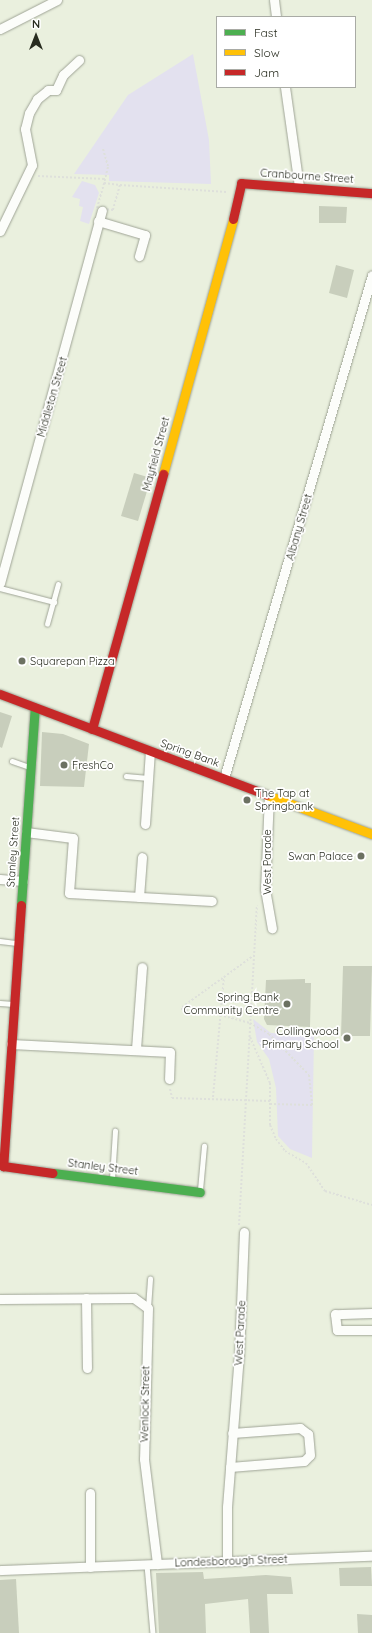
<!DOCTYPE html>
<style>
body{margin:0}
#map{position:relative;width:372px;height:1633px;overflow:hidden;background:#eaf0de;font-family:Quicksand,sans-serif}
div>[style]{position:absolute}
.green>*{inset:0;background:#e3e1ef}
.building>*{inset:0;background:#c8cebc}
.path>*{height:2px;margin-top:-1px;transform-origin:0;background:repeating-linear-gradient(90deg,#dee0db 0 2px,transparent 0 4px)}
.roads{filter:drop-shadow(0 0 1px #9fa496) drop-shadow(0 0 1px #9fa496)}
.lane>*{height:4.5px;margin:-2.25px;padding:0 2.25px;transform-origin:2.25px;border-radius:2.25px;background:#fcfdfa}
.street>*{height:9px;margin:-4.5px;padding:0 4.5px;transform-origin:4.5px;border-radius:4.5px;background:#fcfdfa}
.fast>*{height:9px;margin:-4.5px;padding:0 4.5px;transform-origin:4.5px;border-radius:4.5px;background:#4caf50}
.slow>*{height:9px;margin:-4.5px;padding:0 4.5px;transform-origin:4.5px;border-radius:4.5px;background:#ffc107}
.jam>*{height:9px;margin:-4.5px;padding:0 4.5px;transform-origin:4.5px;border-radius:4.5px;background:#c62828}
.dots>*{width:11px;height:11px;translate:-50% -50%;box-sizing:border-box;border:2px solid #fff;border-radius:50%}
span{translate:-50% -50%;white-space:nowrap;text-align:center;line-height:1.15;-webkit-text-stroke:3.5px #fff;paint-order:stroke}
.street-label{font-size:11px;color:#282c1f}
.poi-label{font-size:11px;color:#282c1f}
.left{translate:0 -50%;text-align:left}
.right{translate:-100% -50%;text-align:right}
.legend{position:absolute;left:216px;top:16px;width:140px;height:72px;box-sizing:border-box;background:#fff;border:1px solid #a9aba5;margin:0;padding:5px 7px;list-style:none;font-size:12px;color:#282c1f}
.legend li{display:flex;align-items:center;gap:8px;height:20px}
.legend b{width:20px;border:1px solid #a9aba5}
.north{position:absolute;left:16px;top:16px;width:40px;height:40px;-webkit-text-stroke:3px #fff;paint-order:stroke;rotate:0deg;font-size:11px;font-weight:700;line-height:16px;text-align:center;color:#282c1f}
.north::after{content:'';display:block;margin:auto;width:14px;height:18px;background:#282c1f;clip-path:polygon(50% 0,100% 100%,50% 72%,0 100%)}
</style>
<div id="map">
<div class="green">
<i style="clip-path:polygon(193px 54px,209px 140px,211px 184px,109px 181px,109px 175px,74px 174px,128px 95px)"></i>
<i style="clip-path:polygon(82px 181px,95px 185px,99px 193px,89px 224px,80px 221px,83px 207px,79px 206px,80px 199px,72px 197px)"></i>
<i style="clip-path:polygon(253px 1019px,271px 1033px,314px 1035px,312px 1158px,290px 1149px,278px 1136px,276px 1088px,269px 1059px,257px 1042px)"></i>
</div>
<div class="building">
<i style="clip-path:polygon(319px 206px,347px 207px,346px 223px,319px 223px)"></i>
<i style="clip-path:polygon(336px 265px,354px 270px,347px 298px,329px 293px)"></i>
<i style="clip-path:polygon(134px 473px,151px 478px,138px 521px,121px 516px)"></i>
<i style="clip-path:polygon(0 712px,12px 716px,2px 748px,0 747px)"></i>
<i style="clip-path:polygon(42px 732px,63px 734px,89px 744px,84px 787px,40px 786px)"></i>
<i style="clip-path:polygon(343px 966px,372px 966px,370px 1036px,341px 1036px)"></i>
<i style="clip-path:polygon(305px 979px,305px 983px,311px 983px,310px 1027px,267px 1025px,264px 1019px,266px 980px)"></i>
<i style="clip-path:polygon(371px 1567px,372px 1586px,340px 1586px,339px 1568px)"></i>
<i style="clip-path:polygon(203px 1572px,204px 1579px,266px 1575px,291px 1577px,293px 1594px,267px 1594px,269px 1633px,250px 1633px,248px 1599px,205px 1604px,206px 1633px,159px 1633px,156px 1573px)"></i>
<i style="clip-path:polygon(16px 1579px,19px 1633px,0 1633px,0 1580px)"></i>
<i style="clip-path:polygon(357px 1614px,372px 1615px,372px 1633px,358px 1633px)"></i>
</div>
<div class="path">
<i style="left:103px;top:149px;width:19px;rotate:74deg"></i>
<i style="left:108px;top:167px;width:16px;rotate:104deg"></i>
<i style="left:38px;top:176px;width:67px;rotate:2.6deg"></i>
<i style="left:104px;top:183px;width:16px;rotate:7deg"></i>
<i style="left:120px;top:185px;width:26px;rotate:106deg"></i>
<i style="left:113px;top:210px;width:16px;rotate:-173deg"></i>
<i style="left:97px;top:208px;width:26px;rotate:-74deg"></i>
<i style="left:120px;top:185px;width:107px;rotate:3.7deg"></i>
<i style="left:220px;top:1012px;width:38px;rotate:-177deg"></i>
<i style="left:182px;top:1010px;width:3px;rotate:-90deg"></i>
<i style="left:182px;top:1007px;width:52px;rotate:-35.5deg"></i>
<i style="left:220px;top:1015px;width:31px;rotate:15deg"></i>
<i style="left:250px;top:1023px;width:22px;rotate:30deg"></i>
<i style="left:269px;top:1034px;width:57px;rotate:45.7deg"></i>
<i style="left:309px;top:1075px;width:30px;rotate:84deg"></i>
<i style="left:312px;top:1105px;width:41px;rotate:-178.6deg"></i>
<i style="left:250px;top:1037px;width:50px;rotate:66.5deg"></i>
<i style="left:270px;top:1083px;width:42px;rotate:90deg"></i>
<i style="left:270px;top:1125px;width:15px;rotate:67deg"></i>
<i style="left:276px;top:1139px;width:15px;rotate:53deg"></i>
<i style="left:285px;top:1151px;width:24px;rotate:30deg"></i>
<i style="left:306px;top:1163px;width:34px;rotate:56deg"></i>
<i style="left:325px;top:1191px;width:49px;rotate:16.6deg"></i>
<i style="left:170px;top:1089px;width:9px;rotate:77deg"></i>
<i style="left:172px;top:1098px;width:99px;rotate:1.7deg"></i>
<i style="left:213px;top:1097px;width:121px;rotate:-84.8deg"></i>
<i style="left:224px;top:977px;width:37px;rotate:-36deg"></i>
<i style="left:239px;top:1225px;width:320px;rotate:-86.8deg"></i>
</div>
<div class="roads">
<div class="lane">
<i style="left:0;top:588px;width:56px;rotate:14.5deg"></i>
<i style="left:47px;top:624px;width:41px;rotate:-74.6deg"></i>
<i style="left:12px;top:761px;width:18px;rotate:19deg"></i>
<i style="left:126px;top:776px;width:22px;rotate:5deg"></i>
<i style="left:0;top:941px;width:17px;rotate:7deg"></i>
<i style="left:0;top:1003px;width:13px;rotate:4deg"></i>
<i style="left:112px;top:1179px;width:48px;rotate:-86.4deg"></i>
<i style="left:200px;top:1190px;width:44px;rotate:-84.8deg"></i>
<i style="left:148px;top:1308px;width:29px;rotate:-86deg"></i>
<i style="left:147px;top:1565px;width:68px;rotate:85deg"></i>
</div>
<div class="street">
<i style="left:274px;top:0;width:17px;rotate:83deg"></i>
<i style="left:0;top:29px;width:64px;rotate:-27deg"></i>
<i style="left:285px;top:87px;width:101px;rotate:82deg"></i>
<i style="left:98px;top:221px;width:49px;rotate:16.6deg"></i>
<i style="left:145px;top:235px;width:22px;rotate:106deg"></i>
<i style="left:0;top:231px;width:73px;rotate:-64.1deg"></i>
<i style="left:32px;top:165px;width:37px;rotate:-101deg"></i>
<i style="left:25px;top:129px;width:16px;rotate:-76deg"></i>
<i style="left:29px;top:113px;width:16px;rotate:-60deg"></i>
<i style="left:37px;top:99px;width:14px;rotate:-39deg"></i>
<i style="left:48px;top:90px;width:8px"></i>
<i style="left:56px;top:90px;width:17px;rotate:-65deg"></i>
<i style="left:63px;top:75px;width:22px;rotate:-43deg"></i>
<i style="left:0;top:583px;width:386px;rotate:-74.7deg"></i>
<i style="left:224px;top:778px;width:524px;rotate:-73.6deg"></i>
<i style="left:269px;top:795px;width:94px;rotate:92.4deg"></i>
<i style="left:265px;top:889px;width:40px;rotate:80deg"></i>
<i style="left:145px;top:824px;width:73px;rotate:-86.1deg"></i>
<i style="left:26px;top:832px;width:47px;rotate:7.3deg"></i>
<i style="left:73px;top:838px;width:55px;rotate:94.2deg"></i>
<i style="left:69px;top:893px;width:143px;rotate:3.2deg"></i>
<i style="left:0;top:879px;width:23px;rotate:5deg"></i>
<i style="left:139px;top:897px;width:40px;rotate:-85.7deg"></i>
<i style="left:11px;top:1044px;width:159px;rotate:2.9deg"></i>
<i style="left:170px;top:1052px;width:27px;rotate:92deg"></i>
<i style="left:136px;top:1049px;width:82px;rotate:-85.8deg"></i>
<i style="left:86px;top:1298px;width:70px;rotate:89.2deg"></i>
<i style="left:0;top:1299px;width:134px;rotate:-0.4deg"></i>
<i style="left:134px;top:1298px;width:17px;rotate:36deg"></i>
<i style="left:148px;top:1308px;width:151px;rotate:91.5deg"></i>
<i style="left:144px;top:1459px;width:106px;rotate:82.9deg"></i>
<i style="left:372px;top:1313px;width:37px;rotate:178deg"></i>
<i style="left:335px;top:1314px;width:16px;rotate:83deg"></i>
<i style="left:337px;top:1330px;width:35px"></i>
<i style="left:230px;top:1467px;width:74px;rotate:-4.6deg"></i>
<i style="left:304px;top:1461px;width:8px;rotate:-45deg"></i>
<i style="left:310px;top:1455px;width:21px;rotate:-95deg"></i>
<i style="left:308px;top:1434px;width:10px;rotate:-143deg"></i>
<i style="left:300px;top:1428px;width:68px;rotate:175.8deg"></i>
<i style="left:90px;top:1493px;width:74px;rotate:90deg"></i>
<i style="left:227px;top:1560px;width:53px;rotate:-90deg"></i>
<i style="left:227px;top:1507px;width:151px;rotate:-85.5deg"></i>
<i style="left:239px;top:1356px;width:124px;rotate:-87.7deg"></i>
<i style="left:0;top:1570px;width:372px;rotate:-2.2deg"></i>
</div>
<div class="fast">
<i style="left:21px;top:905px;width:198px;rotate:-86deg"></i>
<i style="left:53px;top:1173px;width:148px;rotate:7.4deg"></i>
</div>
<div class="slow">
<i style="left:163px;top:474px;width:264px;rotate:-74.6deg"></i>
<i style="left:267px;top:795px;width:112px;rotate:20.4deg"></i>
</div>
<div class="jam">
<i style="left:233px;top:219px;width:37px;rotate:-77deg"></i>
<i style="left:241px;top:183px;width:131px;rotate:4.4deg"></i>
<i style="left:0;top:694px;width:285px;rotate:20.7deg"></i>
<i style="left:92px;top:729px;width:265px;rotate:-74.4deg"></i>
<i style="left:21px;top:905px;width:262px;rotate:93.9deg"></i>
<i style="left:3px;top:1166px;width:50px;rotate:8deg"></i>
</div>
</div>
<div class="dots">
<i style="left:22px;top:661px;background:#6c7162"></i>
<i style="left:64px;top:765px;background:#6c7162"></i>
<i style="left:247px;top:800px;background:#6c7162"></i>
<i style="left:361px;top:856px;background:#6c7162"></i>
<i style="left:287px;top:1004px;background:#6c7162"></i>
<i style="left:347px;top:1038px;background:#6c7162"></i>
</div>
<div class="street-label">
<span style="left:307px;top:176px;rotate:4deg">Cranbourne Street</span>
<span style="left:52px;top:397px;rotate:-74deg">Middleton Street</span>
<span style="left:156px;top:454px;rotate:-75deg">Mayfield Street</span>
<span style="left:299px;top:527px;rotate:-74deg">Albany Street</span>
<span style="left:190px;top:753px;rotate:20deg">Spring Bank</span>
<span style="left:13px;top:852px;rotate:-86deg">Stanley Street</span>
<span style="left:267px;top:862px;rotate:-90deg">West Parade</span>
<span style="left:103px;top:1167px;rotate:7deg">Stanley Street</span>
<span style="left:240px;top:1333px;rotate:-87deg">West Parade</span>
<span style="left:145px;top:1404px;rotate:-89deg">Wenlock Street</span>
<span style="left:231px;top:1561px;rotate:-2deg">Londesborough Street</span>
</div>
<div class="poi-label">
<span class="left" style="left:30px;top:661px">Squarepan Pizza</span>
<span class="left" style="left:72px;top:765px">FreshCo</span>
<span class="left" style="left:255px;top:800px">The Tap at<br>Springbank</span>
<span class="right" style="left:353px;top:856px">Swan Palace</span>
<span class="right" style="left:279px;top:1004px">Spring Bank<br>Community Centre</span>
<span class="right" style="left:339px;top:1038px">Collingwood<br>Primary School</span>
</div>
<ul class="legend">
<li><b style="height:5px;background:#4caf50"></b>Fast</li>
<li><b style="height:5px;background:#ffc107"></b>Slow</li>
<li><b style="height:5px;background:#c62828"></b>Jam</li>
</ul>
<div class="north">N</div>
</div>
